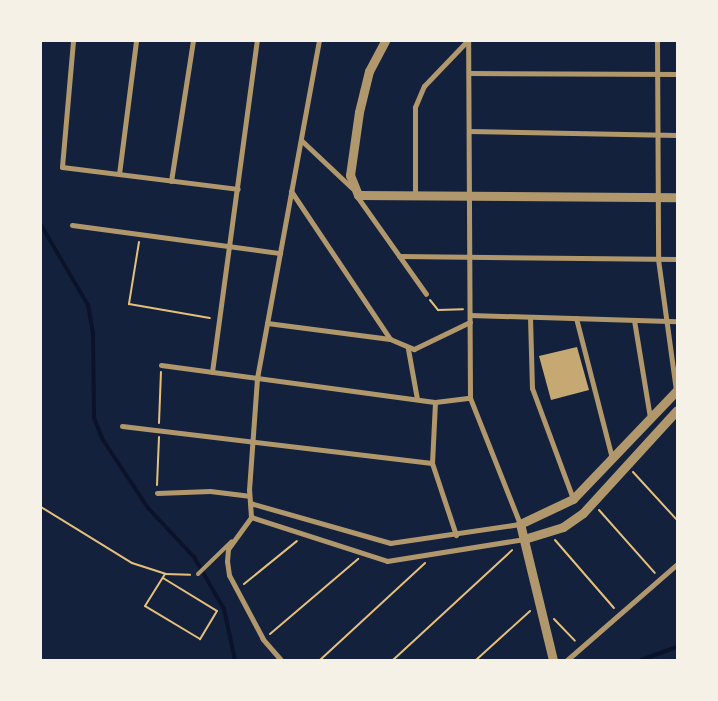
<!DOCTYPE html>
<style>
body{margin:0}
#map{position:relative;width:718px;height:701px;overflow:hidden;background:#14213d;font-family:Commissioner,sans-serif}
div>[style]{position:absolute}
.stream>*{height:4px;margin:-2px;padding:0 2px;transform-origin:2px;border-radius:2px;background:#0b132b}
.building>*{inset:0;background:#c6a872}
.path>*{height:2px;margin:-1px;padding:0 1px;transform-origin:1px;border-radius:1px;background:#e5c07b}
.service>*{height:4px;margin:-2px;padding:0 2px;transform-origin:2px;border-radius:2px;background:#b1986c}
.minor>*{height:5px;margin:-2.5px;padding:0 2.5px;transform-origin:2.5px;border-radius:2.5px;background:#b1986c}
.tertiary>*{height:9px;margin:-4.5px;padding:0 4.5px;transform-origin:4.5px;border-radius:4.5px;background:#b1986c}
span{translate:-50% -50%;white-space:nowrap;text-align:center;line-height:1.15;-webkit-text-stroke:4px #f6f1e7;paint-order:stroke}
.frame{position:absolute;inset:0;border:42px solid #f6f1e7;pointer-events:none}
</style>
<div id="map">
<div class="stream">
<i style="left:41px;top:225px;width:93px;rotate:59.6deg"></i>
<i style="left:88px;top:305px;width:28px;rotate:80deg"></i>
<i style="left:93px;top:333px;width:85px;rotate:89.3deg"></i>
<i style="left:94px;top:418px;width:24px;rotate:68deg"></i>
<i style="left:103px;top:440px;width:82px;rotate:56.5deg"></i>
<i style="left:148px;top:508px;width:67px;rotate:46.8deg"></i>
<i style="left:194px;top:557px;width:60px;rotate:60deg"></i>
<i style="left:224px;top:609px;width:52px;rotate:77.8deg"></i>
<i style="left:641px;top:660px;width:38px;rotate:-20deg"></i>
</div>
<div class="building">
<i style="clip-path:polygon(577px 347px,589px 390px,551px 400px,539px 356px)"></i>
</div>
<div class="path">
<i style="left:139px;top:242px;width:63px;rotate:99.2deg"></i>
<i style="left:129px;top:304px;width:82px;rotate:9.8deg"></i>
<i style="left:430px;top:300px;width:13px;rotate:51deg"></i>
<i style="left:438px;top:310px;width:25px;rotate:-2deg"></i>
<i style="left:159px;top:423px;width:51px;rotate:-87.8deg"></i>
<i style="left:633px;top:472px;width:65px;rotate:47.5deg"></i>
<i style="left:157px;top:485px;width:48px;rotate:-87.6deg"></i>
<i style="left:41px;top:507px;width:107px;rotate:31.6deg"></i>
<i style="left:132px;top:563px;width:35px;rotate:18deg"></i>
<i style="left:165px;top:574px;width:25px;rotate:2deg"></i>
<i style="left:599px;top:510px;width:84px;rotate:48.4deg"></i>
<i style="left:555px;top:540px;width:90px;rotate:49.1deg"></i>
<i style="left:163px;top:578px;width:63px;rotate:31.4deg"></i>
<i style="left:217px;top:611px;width:33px;rotate:121deg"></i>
<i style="left:200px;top:639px;width:64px;rotate:-149deg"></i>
<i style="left:145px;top:606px;width:38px;rotate:-58deg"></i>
<i style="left:244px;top:584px;width:68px;rotate:-39.1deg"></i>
<i style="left:554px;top:619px;width:30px;rotate:46deg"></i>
<i style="left:270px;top:634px;width:116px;rotate:-40.4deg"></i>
<i style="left:320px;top:660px;width:143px;rotate:-42.7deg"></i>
<i style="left:393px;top:660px;width:162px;rotate:-42.7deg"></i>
<i style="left:476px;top:660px;width:73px;rotate:-42.2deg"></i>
</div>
<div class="service">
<i style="left:198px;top:574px;width:47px;rotate:-44.1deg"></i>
</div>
<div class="minor">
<i style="left:73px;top:41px;width:126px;rotate:95deg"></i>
<i style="left:62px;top:167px;width:177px;rotate:7.1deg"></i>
<i style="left:657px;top:41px;width:218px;rotate:89.7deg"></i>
<i style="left:658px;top:259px;width:133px;rotate:82.2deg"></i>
<i style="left:469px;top:73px;width:208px;rotate:0.3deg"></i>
<i style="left:469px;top:131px;width:208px;rotate:1.1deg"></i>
<i style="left:301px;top:140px;width:70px;rotate:43.3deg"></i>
<i style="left:119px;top:174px;width:134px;rotate:-82.7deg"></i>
<i style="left:171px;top:181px;width:142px;rotate:-81.1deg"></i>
<i style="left:291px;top:191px;width:178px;rotate:56.2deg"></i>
<i style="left:356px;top:195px;width:121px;rotate:54.7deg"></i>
<i style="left:415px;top:196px;width:89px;rotate:-90deg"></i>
<i style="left:415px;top:107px;width:23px;rotate:-67deg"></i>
<i style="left:424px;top:86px;width:62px;rotate:-46.3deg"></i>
<i style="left:72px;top:225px;width:210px;rotate:7.7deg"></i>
<i style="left:399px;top:256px;width:278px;rotate:0.6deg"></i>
<i style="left:470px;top:315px;width:207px;rotate:1.7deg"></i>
<i style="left:530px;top:317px;width:71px;rotate:88.4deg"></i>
<i style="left:532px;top:388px;width:118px;rotate:69.7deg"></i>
<i style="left:576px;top:318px;width:145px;rotate:75.6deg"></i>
<i style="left:634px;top:320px;width:99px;rotate:80.7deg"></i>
<i style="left:267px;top:323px;width:124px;rotate:7.4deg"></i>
<i style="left:390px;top:339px;width:26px;rotate:23deg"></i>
<i style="left:414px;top:349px;width:62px;rotate:-25.7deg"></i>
<i style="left:408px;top:349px;width:51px;rotate:79.8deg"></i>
<i style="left:161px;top:365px;width:276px;rotate:7.7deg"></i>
<i style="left:435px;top:402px;width:35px;rotate:-7deg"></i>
<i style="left:212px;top:372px;width:334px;rotate:-82.3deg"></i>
<i style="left:435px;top:402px;width:61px;rotate:92.8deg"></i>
<i style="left:432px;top:463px;width:76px;rotate:71.6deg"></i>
<i style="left:122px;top:426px;width:312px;rotate:6.8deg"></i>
<i style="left:157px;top:493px;width:53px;rotate:-2.2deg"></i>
<i style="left:210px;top:491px;width:39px;rotate:7deg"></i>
<i style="left:250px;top:503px;width:146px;rotate:15.9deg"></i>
<i style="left:390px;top:543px;width:131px;rotate:-8.3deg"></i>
<i style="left:520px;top:524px;width:136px;rotate:-111.6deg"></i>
<i style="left:470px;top:398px;width:357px;rotate:-90.3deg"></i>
<i style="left:251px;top:517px;width:143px;rotate:17.9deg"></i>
<i style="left:387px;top:561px;width:139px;rotate:-9.1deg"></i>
<i style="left:281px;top:660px;width:28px;rotate:-131deg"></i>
<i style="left:263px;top:639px;width:72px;rotate:-118deg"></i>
<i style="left:229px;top:575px;width:14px;rotate:-98deg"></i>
<i style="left:227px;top:561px;width:12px;rotate:-85deg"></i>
<i style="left:228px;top:549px;width:39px;rotate:-54deg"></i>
<i style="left:251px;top:517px;width:27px;rotate:-94deg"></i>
<i style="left:249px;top:490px;width:112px;rotate:-85.9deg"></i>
<i style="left:257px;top:378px;width:343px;rotate:-79.6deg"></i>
<i style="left:567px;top:660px;width:146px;rotate:-41.1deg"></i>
</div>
<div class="tertiary">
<i style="left:385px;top:41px;width:34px;rotate:118deg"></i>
<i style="left:369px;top:71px;width:42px;rotate:103.7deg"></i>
<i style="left:359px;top:112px;width:64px;rotate:98.1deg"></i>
<i style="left:350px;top:175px;width:22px;rotate:68deg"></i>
<i style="left:358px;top:195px;width:319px;rotate:0.4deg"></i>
<i style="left:524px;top:539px;width:41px;rotate:-17.1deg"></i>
<i style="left:563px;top:527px;width:24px;rotate:-35deg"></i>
<i style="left:583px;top:513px;width:139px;rotate:-47.6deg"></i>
<i style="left:553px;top:660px;width:140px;rotate:-103.6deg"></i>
<i style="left:520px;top:524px;width:59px;rotate:-25.3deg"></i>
<i style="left:573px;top:499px;width:151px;rotate:-46.3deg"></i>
</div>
<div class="frame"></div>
</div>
